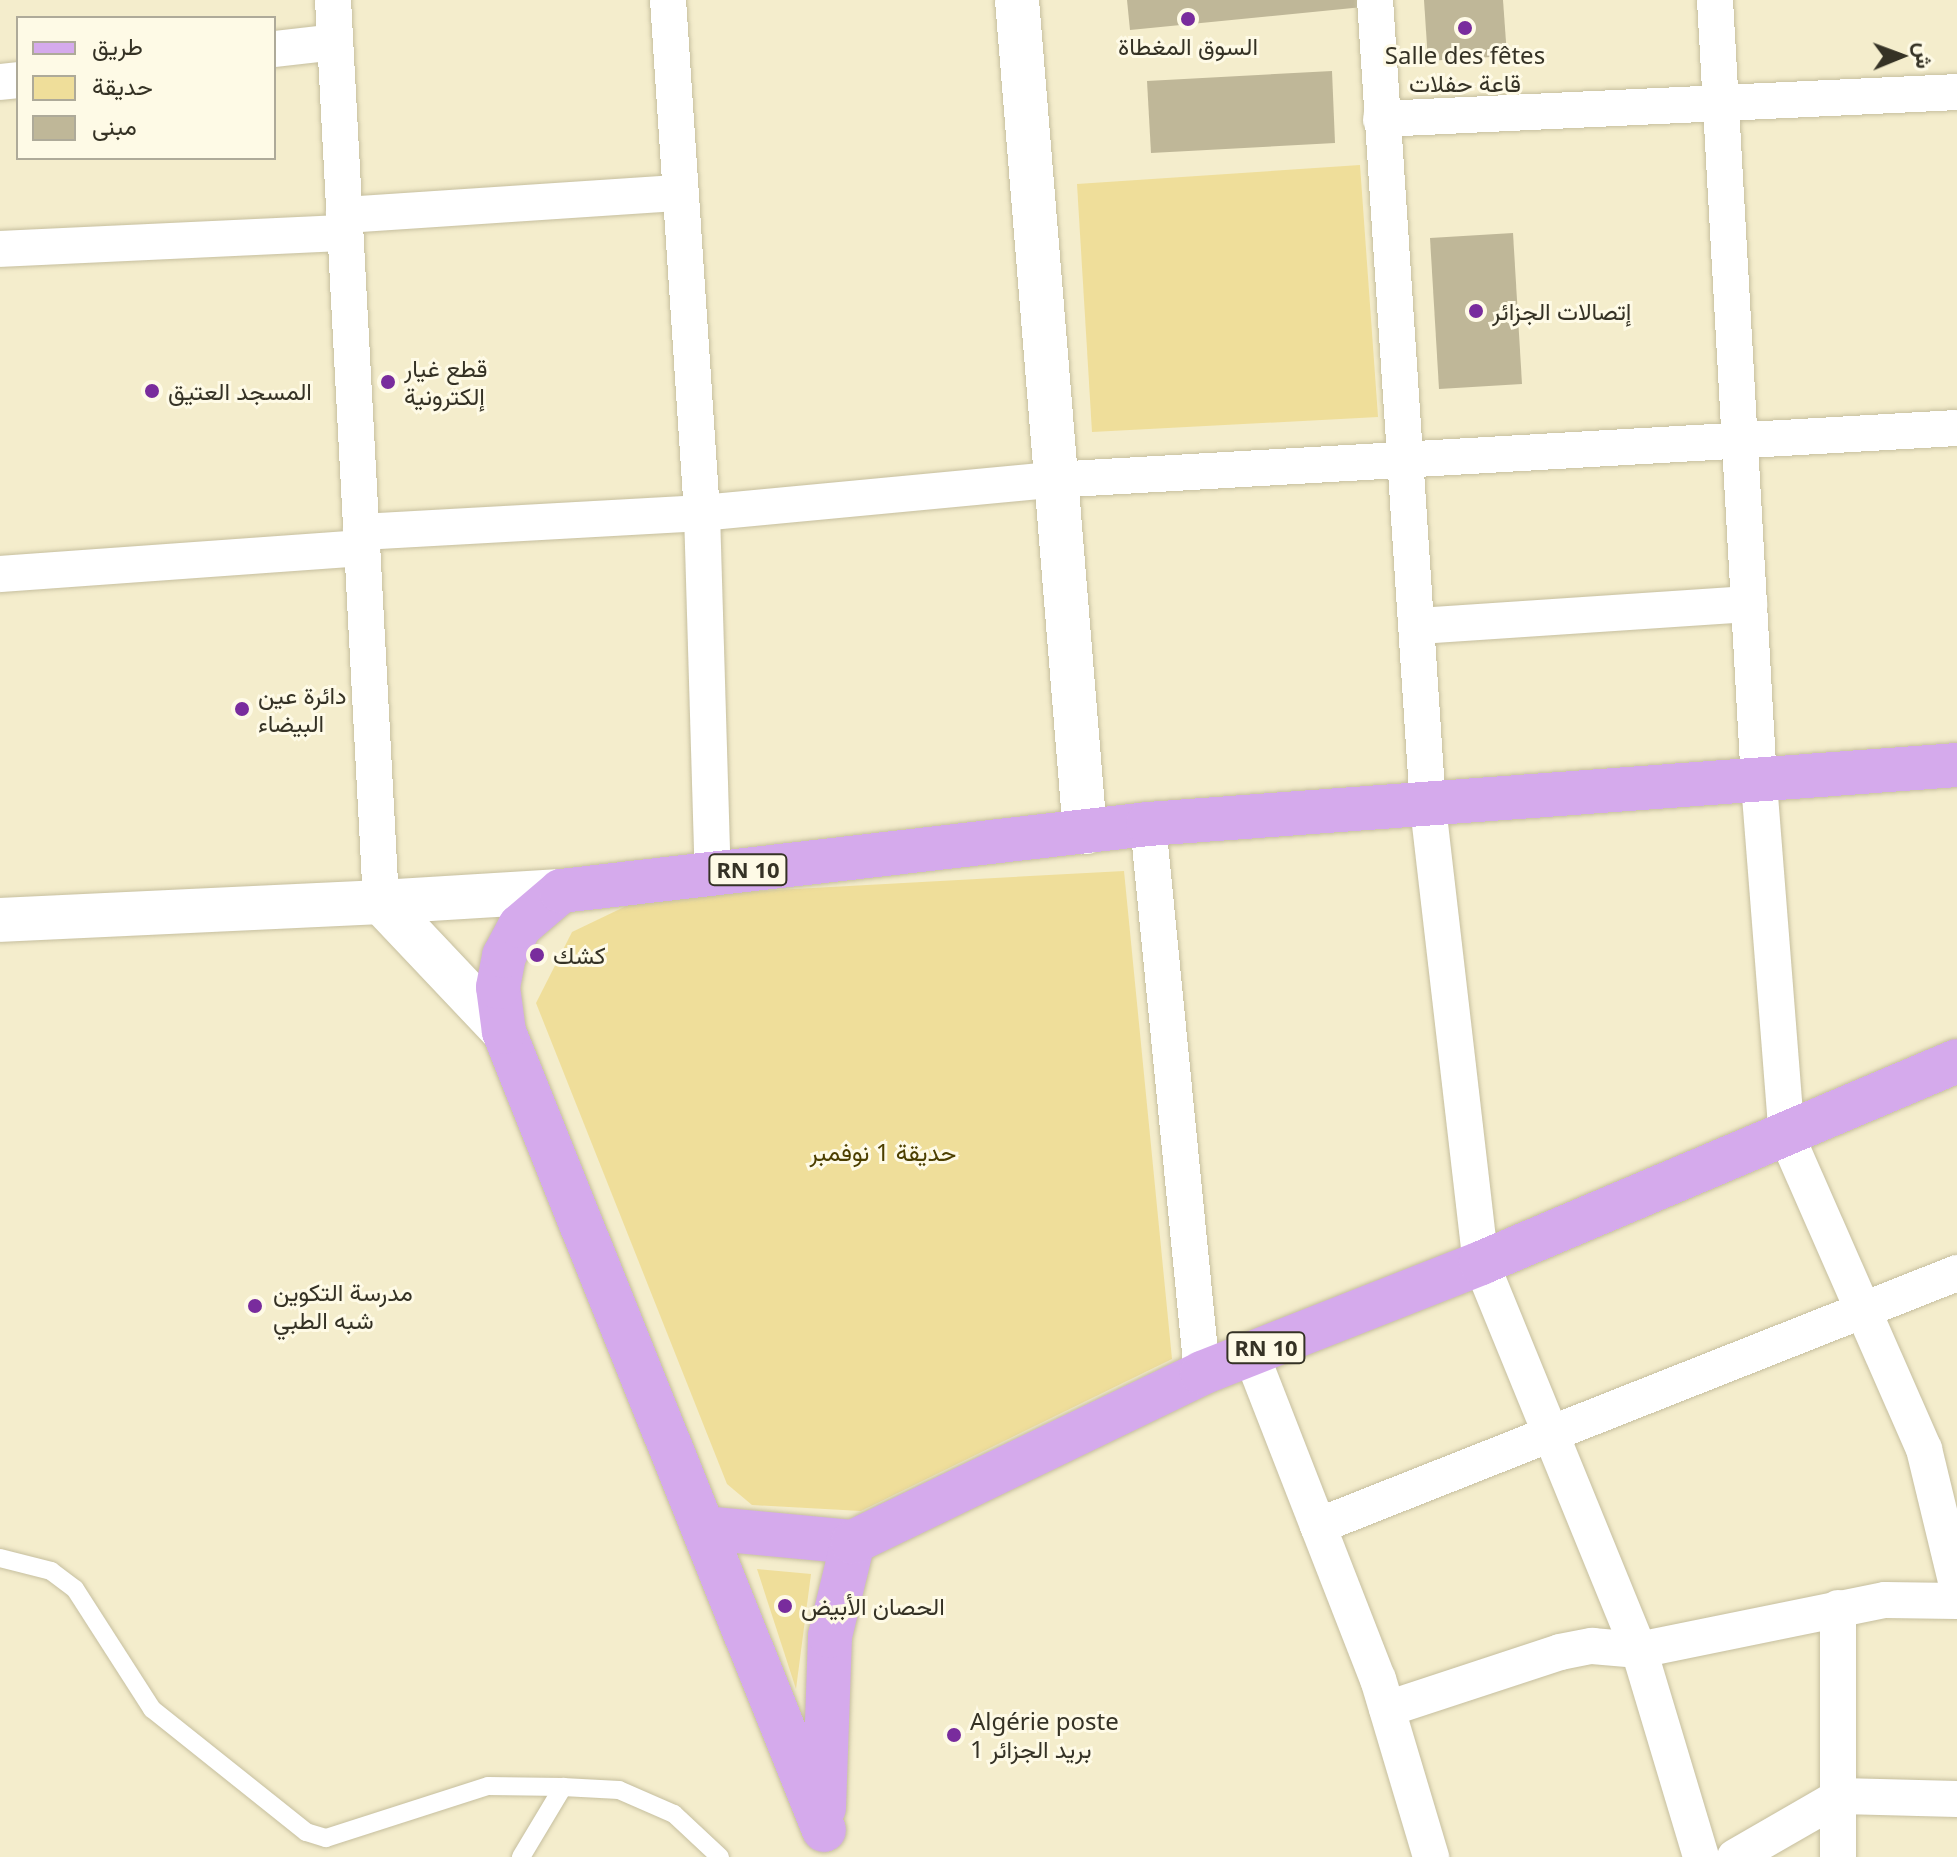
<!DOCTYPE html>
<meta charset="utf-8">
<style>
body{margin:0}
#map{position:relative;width:1957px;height:1857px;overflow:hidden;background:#f4edcc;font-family:"Noto Sans",Vazirmatn,sans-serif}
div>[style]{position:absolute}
.green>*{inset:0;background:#efde9a}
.building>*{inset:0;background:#bfb798}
.roads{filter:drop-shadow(0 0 2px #c6bf9f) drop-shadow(0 0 2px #c6bf9f)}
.lane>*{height:18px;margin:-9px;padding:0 9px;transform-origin:9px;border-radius:9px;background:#fff}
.street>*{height:36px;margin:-18px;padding:0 18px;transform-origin:18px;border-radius:18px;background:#fff}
.secondary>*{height:44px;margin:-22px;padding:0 22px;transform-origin:22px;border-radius:22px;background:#fff}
.primary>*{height:44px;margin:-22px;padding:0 22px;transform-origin:22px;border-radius:22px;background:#d5aaec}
.dots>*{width:22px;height:22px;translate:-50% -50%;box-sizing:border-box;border:4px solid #fefae6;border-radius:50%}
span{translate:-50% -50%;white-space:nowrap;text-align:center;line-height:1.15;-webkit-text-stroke:6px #fefae6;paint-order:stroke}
.shield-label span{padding:2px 6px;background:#fefae6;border:2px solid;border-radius:6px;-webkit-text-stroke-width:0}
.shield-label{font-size:22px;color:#353225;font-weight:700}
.poi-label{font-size:24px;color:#353225}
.left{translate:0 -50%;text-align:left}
.park-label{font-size:24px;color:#4c3f00}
.legend{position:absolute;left:16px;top:16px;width:260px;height:144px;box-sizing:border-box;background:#fefae6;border:2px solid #aeaa99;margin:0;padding:10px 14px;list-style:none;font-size:24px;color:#353225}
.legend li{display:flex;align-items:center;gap:16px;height:40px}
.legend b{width:40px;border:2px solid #aeaa99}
.north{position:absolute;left:1861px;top:16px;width:80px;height:80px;-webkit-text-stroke:6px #fefae6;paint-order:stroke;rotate:89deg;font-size:22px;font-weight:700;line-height:32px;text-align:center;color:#353225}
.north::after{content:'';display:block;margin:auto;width:28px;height:36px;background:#353225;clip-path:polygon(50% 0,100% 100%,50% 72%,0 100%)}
</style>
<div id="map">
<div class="green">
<i style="clip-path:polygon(1360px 165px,1378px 417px,1092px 432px,1077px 184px)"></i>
<i style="clip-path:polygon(1124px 871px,1172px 1359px,861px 1511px,752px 1505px,727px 1484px,536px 1003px,572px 932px,645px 897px)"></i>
<i style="clip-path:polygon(757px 1569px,811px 1574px,796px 1689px)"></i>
</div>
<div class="building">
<i style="clip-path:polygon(1127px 0,1363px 0,1363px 7px,1130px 30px)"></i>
<i style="clip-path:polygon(1424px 0,1503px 0,1507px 56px,1428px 61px)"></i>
<i style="clip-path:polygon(1332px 71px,1335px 143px,1151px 153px,1147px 81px)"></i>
<i style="clip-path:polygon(1513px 233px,1522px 384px,1439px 389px,1430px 238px)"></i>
</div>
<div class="roads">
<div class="lane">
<i style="left:0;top:1558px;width:53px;rotate:14.3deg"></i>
<i style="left:51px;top:1571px;width:30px;rotate:37deg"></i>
<i style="left:75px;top:1589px;width:143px;rotate:57.3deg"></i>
<i style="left:152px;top:1709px;width:197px;rotate:38.6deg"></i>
<i style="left:306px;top:1832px;width:21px;rotate:17deg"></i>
<i style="left:326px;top:1838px;width:170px;rotate:-17.8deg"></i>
<i style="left:488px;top:1786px;width:75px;rotate:0.8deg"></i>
<i style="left:563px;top:1787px;width:56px;rotate:3.1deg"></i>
<i style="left:619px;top:1790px;width:60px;rotate:23.6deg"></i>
<i style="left:674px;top:1814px;width:63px;rotate:43.1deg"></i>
<i style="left:521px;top:1857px;width:82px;rotate:-59deg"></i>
</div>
<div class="street">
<i style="left:333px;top:0;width:903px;rotate:86.95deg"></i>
<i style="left:668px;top:0;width:514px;rotate:86.21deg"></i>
<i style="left:702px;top:513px;width:361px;rotate:88.3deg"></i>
<i style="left:1375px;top:0;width:809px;rotate:86.24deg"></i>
<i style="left:1428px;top:807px;width:459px;rotate:83.4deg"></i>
<i style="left:1481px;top:1263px;width:418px;rotate:67.8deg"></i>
<i style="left:1639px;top:1650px;width:216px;rotate:73.3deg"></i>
<i style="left:1715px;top:0;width:784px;rotate:86.78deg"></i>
<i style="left:1759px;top:783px;width:355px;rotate:85.5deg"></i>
<i style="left:1787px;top:1137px;width:341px;rotate:66.3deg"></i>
<i style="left:1924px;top:1449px;width:140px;rotate:76.4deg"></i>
<i style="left:274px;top:49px;width:61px;rotate:-6.5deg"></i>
<i style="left:0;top:82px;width:18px;rotate:-6deg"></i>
<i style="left:1381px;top:119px;width:577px;rotate:-2.68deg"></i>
<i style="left:344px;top:215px;width:334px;rotate:-3.8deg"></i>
<i style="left:0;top:249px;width:345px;rotate:-2.7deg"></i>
<i style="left:361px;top:532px;width:342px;rotate:-3.2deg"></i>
<i style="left:702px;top:513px;width:352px;rotate:-5.4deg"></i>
<i style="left:1052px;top:480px;width:906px;rotate:-3.29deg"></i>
<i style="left:0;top:574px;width:363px;rotate:-4.1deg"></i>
<i style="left:1418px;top:626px;width:332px;rotate:-3.8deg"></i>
<i style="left:1148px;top:824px;width:552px;rotate:84.38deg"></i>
<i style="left:1251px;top:1354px;width:349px;rotate:68.7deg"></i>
<i style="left:1378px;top:1679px;width:186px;rotate:73.4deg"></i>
<i style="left:1318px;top:1526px;width:687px;rotate:-21.6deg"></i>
<i style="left:1387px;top:1709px;width:182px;rotate:-18.2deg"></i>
<i style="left:1560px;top:1652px;width:33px;rotate:-11deg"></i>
<i style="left:1592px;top:1646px;width:47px;rotate:4.9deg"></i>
<i style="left:1639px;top:1650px;width:251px;rotate:-11.5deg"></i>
<i style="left:1885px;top:1600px;width:72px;rotate:0.8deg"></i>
<i style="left:1735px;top:1857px;width:122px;rotate:-29.9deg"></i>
<i style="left:1841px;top:1796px;width:116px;rotate:1.5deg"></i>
<i style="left:1838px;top:1857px;width:249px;rotate:-90deg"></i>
</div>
<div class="secondary">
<i style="left:1017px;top:0;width:835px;rotate:85.33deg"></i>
<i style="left:0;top:920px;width:381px;rotate:-2.7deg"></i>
<i style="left:504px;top:1032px;width:179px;rotate:-133.4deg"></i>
<i style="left:381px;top:902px;width:180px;rotate:-3.5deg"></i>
</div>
<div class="primary">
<i style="left:704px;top:1528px;width:150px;rotate:5.4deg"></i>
<i style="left:824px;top:1808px;width:172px;rotate:-88deg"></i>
<i style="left:830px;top:1636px;width:97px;rotate:-76.3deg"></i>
<i style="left:853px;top:1542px;width:388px;rotate:-25.8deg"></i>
<i style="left:1202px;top:1373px;width:300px;rotate:-21.5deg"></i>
<i style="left:1481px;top:1263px;width:517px;rotate:-22.99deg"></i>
<i style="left:824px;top:1830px;width:860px;rotate:-111.85deg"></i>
<i style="left:504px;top:1032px;width:45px;rotate:-97.6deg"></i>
<i style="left:498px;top:987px;width:32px;rotate:-79deg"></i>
<i style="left:504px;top:956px;width:34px;rotate:-62deg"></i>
<i style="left:520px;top:926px;width:54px;rotate:-40.5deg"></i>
<i style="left:561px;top:891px;width:591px;rotate:-6.51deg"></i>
<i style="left:1148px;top:824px;width:811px;rotate:-4.17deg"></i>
</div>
</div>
<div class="dots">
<i style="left:1188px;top:19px;background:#792c9d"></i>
<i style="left:1465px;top:28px;background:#792c9d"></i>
<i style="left:1476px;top:311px;background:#792c9d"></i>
<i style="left:388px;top:382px;background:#792c9d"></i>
<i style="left:152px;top:391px;background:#792c9d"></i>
<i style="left:242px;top:709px;background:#792c9d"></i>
<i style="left:537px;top:955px;background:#792c9d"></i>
<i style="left:255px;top:1306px;background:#792c9d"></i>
<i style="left:785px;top:1606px;background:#792c9d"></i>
<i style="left:954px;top:1735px;background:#792c9d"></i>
</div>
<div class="shield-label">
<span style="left:748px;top:870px">RN 10</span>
<span style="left:1266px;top:1348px">RN 10</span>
</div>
<div class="poi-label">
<span style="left:1188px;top:46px">السوق المغطاة</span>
<span style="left:1465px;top:69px">Salle des fêtes<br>قاعة حفلات</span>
<span class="left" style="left:1492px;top:311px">إتصالات الجزائر</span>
<span class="left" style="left:404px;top:382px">قطع غيار<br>إلكترونية</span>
<span class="left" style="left:168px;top:391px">المسجد العتيق</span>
<span class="left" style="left:258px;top:709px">دائرة عين<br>البيضاء</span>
<span class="left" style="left:553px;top:955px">كشك</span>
<span class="left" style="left:273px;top:1306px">مدرسة التكوين<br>شبه الطبي</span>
<span class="left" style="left:801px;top:1606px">الحصان الأبيض</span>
<span class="left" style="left:970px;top:1735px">Algérie poste<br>1 بريد الجزائر</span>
</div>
<div class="park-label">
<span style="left:883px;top:1152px">حديقة 1 نوفمبر</span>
</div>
<ul class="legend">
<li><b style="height:10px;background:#d5aaec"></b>طريق</li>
<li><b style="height:22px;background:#efde9a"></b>حديقة</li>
<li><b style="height:22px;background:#bfb798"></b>مبنى</li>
</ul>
<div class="north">ش</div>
</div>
